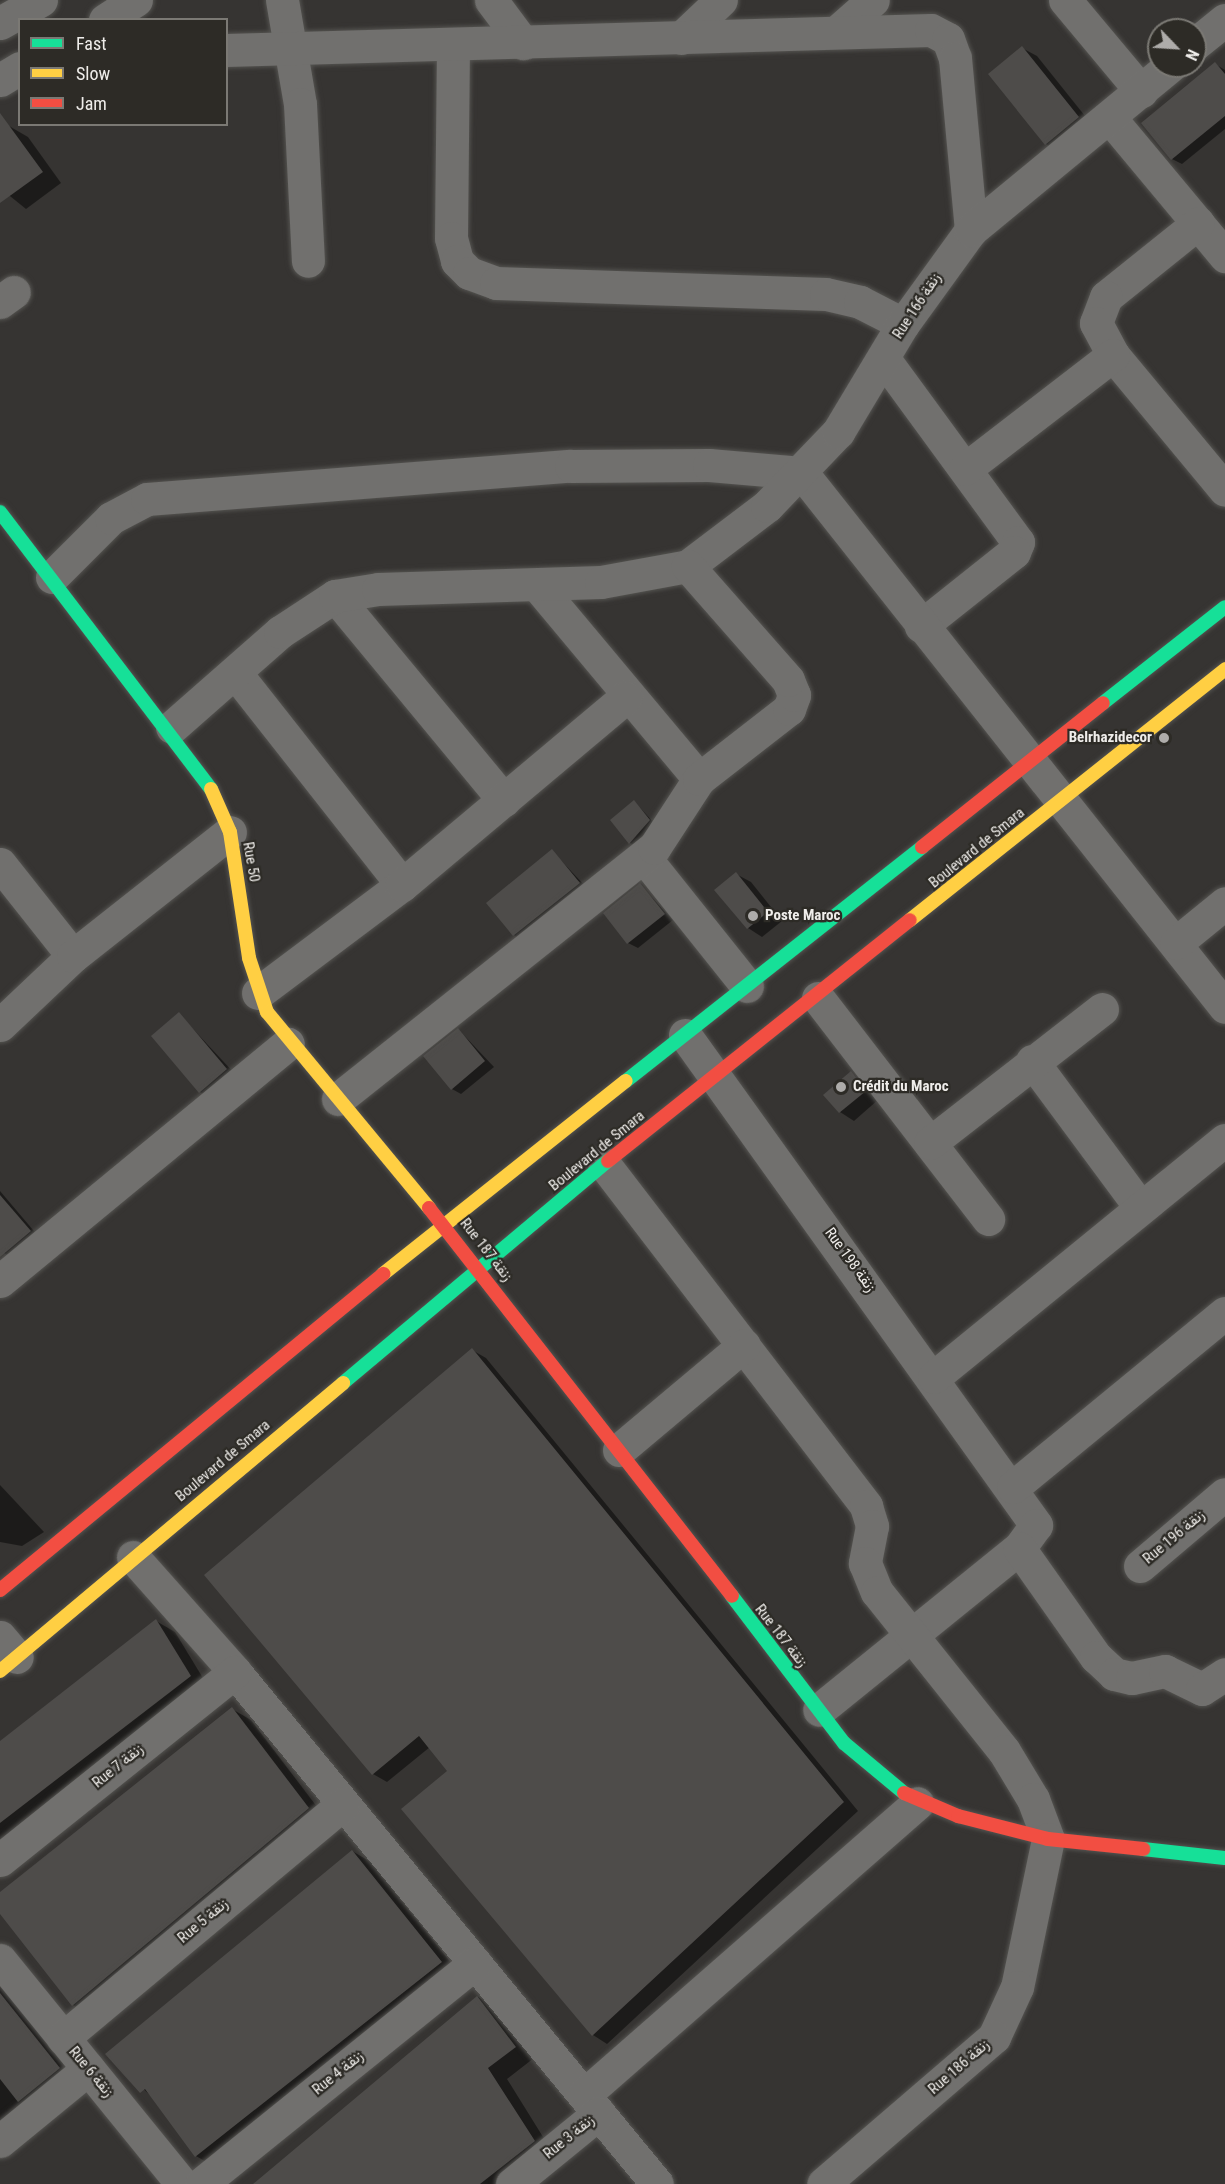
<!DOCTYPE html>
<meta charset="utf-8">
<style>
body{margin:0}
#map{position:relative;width:1225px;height:2184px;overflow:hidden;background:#363432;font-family:"Roboto Condensed",Vazirmatn,sans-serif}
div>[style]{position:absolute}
.shadow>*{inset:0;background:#0007}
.building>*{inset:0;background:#4e4c4a}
.roads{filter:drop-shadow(0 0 2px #545350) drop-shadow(0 0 2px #545350)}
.street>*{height:33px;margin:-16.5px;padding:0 16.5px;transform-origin:16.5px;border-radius:16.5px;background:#71706e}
.fast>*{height:14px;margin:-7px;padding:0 7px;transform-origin:7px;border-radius:7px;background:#16e098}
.slow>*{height:14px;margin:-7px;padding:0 7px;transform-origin:7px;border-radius:7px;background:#ffcf43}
.jam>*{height:14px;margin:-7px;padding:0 7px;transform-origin:7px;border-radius:7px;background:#f24e42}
.dots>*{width:16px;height:16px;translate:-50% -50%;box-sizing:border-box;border:3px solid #2d2b26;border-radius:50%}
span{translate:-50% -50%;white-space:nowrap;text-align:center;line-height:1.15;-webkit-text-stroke:4.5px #2d2b26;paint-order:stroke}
.street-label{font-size:15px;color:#efedea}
.poi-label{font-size:15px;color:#efedea;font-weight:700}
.right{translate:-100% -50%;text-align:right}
.left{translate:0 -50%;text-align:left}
.legend{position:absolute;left:18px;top:18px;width:210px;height:108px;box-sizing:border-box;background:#2d2b26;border:2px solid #7b7974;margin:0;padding:8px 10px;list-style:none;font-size:18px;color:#efedea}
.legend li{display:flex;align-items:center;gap:12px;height:30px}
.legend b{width:30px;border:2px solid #7b7974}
.north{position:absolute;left:1147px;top:18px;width:60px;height:60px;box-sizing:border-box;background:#2d2b26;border:2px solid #7b7974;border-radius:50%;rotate:115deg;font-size:16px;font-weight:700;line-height:24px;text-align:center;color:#efedea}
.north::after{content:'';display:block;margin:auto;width:21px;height:27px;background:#aeacaa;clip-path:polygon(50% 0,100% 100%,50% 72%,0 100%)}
</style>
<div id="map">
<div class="shadow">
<i style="clip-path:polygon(1022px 48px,1037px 56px,1093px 126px,1060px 152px,1046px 144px)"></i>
<i style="clip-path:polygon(1215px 64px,1225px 70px,1225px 129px,1182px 164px,1172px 159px)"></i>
<i style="clip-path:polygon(9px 126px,28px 137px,61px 183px,26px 209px,0 188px,0 133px)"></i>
<i style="clip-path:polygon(634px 801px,654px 823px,634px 845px,630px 843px)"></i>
<i style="clip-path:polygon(552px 851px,588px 889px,523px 941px,514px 935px)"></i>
<i style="clip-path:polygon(736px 874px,751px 882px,782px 921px,762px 937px,748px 928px)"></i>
<i style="clip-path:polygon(640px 885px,673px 920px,638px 948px,628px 943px)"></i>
<i style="clip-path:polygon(179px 1014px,236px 1075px,209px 1097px,200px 1092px)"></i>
<i style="clip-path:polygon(458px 1029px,494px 1067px,461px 1094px,452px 1089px)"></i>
<i style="clip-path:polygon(851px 1073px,879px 1099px,854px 1121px,840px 1112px)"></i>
<i style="clip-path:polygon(0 1191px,39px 1237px,13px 1259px,0 1250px)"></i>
<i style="clip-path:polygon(472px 1350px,486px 1358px,858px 1811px,607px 2044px,593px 2035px,449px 1771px,430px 1747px,387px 1782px,373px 1774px)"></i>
<i style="clip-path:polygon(0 1485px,44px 1532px,22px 1546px,0 1542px)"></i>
<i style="clip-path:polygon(156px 1621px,175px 1632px,209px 1688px,0 1849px,0 1743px)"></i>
<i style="clip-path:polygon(232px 1709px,251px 1720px,327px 1820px,92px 2016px,73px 2005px,0 1911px,0 1894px)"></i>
<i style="clip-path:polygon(352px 1851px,371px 1862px,460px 1974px,215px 2167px,196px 2156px,155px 2100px,107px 2054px)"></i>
<i style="clip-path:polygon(0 1982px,78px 2079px,0 2129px)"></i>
<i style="clip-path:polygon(478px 1997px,497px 2008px,534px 2058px,507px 2079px,553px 2153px,513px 2184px,255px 2184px)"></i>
</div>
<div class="building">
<i style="clip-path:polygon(1022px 46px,1079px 117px,1045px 145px,988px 74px)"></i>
<i style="clip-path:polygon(1215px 62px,1225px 74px,1225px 116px,1171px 160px,1141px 123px)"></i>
<i style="clip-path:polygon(0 113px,43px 172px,0 203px)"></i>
<i style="clip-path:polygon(634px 800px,650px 820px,629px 844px,610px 820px)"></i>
<i style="clip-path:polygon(552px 849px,580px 883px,513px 936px,486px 903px)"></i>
<i style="clip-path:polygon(736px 872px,768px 912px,747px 929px,714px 890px)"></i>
<i style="clip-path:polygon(640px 883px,665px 914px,627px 944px,603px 913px)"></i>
<i style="clip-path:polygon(179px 1012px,227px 1069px,199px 1093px,151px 1036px)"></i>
<i style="clip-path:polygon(458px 1028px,485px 1061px,451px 1090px,423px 1056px)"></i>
<i style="clip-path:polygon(851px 1071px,866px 1091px,839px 1113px,823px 1095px)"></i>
<i style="clip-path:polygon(0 1195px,31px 1231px,0 1257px)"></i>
<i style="clip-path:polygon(472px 1348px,844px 1802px,592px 2036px,401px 1809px,447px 1771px,419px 1736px,372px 1775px,204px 1575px)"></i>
<i style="clip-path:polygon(156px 1619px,191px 1676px,0 1823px,0 1741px)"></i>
<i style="clip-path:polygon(232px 1707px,309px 1808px,72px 2006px,0 1914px,0 1892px)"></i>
<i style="clip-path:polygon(352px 1850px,442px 1962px,195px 2157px,145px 2089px,140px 2093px,105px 2054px)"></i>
<i style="clip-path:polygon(0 1993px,60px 2068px,18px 2102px,0 2079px)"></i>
<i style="clip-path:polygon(477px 1996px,516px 2047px,488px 2068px,535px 2141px,480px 2184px,253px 2184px)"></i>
</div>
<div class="roads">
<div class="street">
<i style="left:282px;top:0;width:106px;rotate:80.2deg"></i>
<i style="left:300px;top:104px;width:157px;rotate:87.1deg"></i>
<i style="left:491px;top:0;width:54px;rotate:53.3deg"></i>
<i style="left:1065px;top:0;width:119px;rotate:50.1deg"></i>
<i style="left:105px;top:20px;width:37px;rotate:-33deg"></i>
<i style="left:0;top:23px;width:47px;rotate:-29.3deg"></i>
<i style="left:839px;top:30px;width:45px;rotate:-41.4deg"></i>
<i style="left:681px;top:38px;width:55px;rotate:-43.5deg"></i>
<i style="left:1195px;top:44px;width:38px;rotate:-39deg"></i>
<i style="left:453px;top:46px;width:192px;rotate:90.6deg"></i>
<i style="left:451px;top:238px;width:24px;rotate:75deg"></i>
<i style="left:457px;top:261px;width:17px;rotate:45deg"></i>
<i style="left:469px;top:273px;width:29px;rotate:20deg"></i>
<i style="left:496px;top:283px;width:330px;rotate:1.9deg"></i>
<i style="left:826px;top:294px;width:35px;rotate:13deg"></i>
<i style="left:860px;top:302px;width:48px;rotate:27.1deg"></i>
<i style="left:226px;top:50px;width:705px;rotate:-1.62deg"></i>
<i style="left:931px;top:30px;width:19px;rotate:28deg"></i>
<i style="left:948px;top:39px;width:20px;rotate:70deg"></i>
<i style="left:955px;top:58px;width:173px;rotate:84.7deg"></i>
<i style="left:0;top:80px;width:23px;rotate:-31deg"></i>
<i style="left:1110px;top:118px;width:180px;rotate:50.2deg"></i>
<i style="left:1198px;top:223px;width:118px;rotate:141.2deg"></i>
<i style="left:1106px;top:297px;width:28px;rotate:111deg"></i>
<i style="left:1096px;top:323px;width:36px;rotate:62deg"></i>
<i style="left:1113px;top:355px;width:175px;rotate:50.3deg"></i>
<i style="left:0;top:302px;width:17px;rotate:-36deg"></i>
<i style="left:884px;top:359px;width:227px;rotate:53.8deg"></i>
<i style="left:1018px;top:542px;width:11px;rotate:112deg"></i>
<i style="left:1014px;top:552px;width:119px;rotate:141.5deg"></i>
<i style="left:965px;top:469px;width:187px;rotate:-37.6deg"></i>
<i style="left:52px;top:577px;width:83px;rotate:-45deg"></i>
<i style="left:111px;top:518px;width:41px;rotate:-27.8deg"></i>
<i style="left:147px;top:499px;width:425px;rotate:-4.5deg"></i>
<i style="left:571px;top:466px;width:138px;rotate:-0.4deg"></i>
<i style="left:709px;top:465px;width:93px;rotate:4.9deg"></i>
<i style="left:802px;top:473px;width:681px;rotate:51.62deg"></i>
<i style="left:537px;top:585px;width:253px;rotate:50.1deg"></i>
<i style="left:335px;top:596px;width:265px;rotate:50.4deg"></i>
<i style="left:237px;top:675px;width:267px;rotate:51.8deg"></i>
<i style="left:172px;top:727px;width:144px;rotate:-41.3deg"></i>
<i style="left:280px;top:632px;width:66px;rotate:-33.2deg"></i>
<i style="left:335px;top:596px;width:44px;rotate:-9.2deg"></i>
<i style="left:378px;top:589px;width:223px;rotate:-1.8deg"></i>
<i style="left:601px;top:582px;width:88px;rotate:-10.4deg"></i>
<i style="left:688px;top:566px;width:99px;rotate:-37.2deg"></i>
<i style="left:767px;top:506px;width:103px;rotate:-46.2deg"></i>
<i style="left:838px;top:432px;width:126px;rotate:-59deg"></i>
<i style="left:903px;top:324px;width:116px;rotate:-54.1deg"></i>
<i style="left:971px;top:230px;width:258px;rotate:-39.5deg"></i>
<i style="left:644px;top:857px;width:165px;rotate:51.4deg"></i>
<i style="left:0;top:864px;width:117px;rotate:51.6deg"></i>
<i style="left:1176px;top:943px;width:63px;rotate:-39.2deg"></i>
<i style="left:258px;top:993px;width:180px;rotate:-36.9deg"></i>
<i style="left:402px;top:885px;width:292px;rotate:-40deg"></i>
<i style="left:818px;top:998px;width:279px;rotate:52.4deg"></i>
<i style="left:0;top:1025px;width:100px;rotate:-43.4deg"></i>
<i style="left:73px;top:956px;width:200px;rotate:-38.3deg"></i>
<i style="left:685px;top:1035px;width:603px;rotate:54.38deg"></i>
<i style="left:1036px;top:1525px;width:29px;rotate:126deg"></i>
<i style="left:1019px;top:1548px;width:257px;rotate:141deg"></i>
<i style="left:1032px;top:1061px;width:182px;rotate:53.5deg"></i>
<i style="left:338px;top:1099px;width:404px;rotate:-38.5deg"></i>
<i style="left:654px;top:848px;width:82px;rotate:-56.9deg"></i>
<i style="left:699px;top:779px;width:114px;rotate:-37.9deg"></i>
<i style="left:789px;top:709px;width:15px;rotate:-70deg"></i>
<i style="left:794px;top:695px;width:16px;rotate:-112deg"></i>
<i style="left:788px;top:680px;width:152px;rotate:-131.3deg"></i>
<i style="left:930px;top:1143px;width:218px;rotate:-37.9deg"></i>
<i style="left:604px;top:1164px;width:431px;rotate:52.5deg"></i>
<i style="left:866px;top:1506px;width:21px;rotate:73deg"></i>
<i style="left:872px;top:1526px;width:38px;rotate:101deg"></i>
<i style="left:865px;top:1563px;width:31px;rotate:68deg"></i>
<i style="left:877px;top:1592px;width:203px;rotate:51.4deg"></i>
<i style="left:1004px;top:1751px;width:56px;rotate:58.9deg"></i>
<i style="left:1033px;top:1799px;width:43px;rotate:69.4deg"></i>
<i style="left:1048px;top:1839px;width:151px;rotate:101.8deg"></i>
<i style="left:1017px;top:1987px;width:55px;rotate:114.7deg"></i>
<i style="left:994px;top:2037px;width:225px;rotate:139.3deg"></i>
<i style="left:0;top:1281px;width:373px;rotate:-39.5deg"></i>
<i style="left:934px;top:1377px;width:375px;rotate:-39.2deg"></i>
<i style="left:619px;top:1450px;width:163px;rotate:-40deg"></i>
<i style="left:1013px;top:1487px;width:274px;rotate:-39.4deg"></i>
<i style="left:1019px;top:1548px;width:133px;rotate:54.8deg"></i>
<i style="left:1096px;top:1657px;width:25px;rotate:43deg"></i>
<i style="left:1114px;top:1674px;width:18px;rotate:13deg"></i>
<i style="left:1132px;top:1678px;width:34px;rotate:-12deg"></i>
<i style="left:1165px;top:1671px;width:41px;rotate:25.9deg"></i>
<i style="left:1202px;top:1689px;width:27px;rotate:-33deg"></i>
<i style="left:133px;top:1557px;width:154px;rotate:48.4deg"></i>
<i style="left:235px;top:1672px;width:663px;rotate:50.5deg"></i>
<i style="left:1140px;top:1566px;width:111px;rotate:-40.3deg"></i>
<i style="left:0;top:1637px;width:26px;rotate:50deg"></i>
<i style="left:0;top:1860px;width:301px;rotate:-38.7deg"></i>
<i style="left:0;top:1960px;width:289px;rotate:50.9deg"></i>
<i style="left:63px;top:2038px;width:365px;rotate:-39.9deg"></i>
<i style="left:584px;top:2095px;width:443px;rotate:-41.2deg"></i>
<i style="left:0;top:2141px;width:114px;rotate:-39.3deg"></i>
<i style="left:201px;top:2184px;width:352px;rotate:-38.9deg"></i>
<i style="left:512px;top:2184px;width:112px;rotate:-39.2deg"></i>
</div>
<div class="fast">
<i style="left:0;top:512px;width:348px;rotate:52.7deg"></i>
<i style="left:1103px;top:703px;width:155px;rotate:-38.2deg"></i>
<i style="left:626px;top:1081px;width:377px;rotate:-38.3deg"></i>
<i style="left:343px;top:1383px;width:346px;rotate:-40deg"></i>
<i style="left:732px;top:1596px;width:185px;rotate:52.7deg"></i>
<i style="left:844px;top:1743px;width:78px;rotate:39.8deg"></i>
<i style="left:1143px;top:1849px;width:82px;rotate:6.3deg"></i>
</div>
<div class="slow">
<i style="left:211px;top:789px;width:47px;rotate:66.2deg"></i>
<i style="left:230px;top:832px;width:127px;rotate:81.4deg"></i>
<i style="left:249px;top:958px;width:57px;rotate:71.6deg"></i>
<i style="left:267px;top:1012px;width:254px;rotate:50.4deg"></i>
<i style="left:910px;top:920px;width:403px;rotate:-38.5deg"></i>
<i style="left:383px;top:1274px;width:310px;rotate:-38.5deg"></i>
<i style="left:0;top:1671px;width:448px;rotate:-40deg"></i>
</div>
<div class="jam">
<i style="left:922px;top:847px;width:231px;rotate:-38.5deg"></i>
<i style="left:608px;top:1161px;width:386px;rotate:-38.6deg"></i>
<i style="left:429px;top:1208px;width:492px;rotate:52deg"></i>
<i style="left:0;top:1590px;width:497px;rotate:-39.5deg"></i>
<i style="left:904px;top:1793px;width:59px;rotate:23.1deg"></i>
<i style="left:958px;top:1816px;width:93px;rotate:14.3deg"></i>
<i style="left:1048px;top:1839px;width:96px;rotate:6deg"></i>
</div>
</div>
<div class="dots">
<i style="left:1164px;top:738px;background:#aeacaa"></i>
<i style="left:753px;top:916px;background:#aeacaa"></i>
<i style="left:841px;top:1087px;background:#aeacaa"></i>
</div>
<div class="street-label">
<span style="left:917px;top:306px;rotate:-57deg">Rue 166 زنقة</span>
<span style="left:977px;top:848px;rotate:-39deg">Boulevard de Smara</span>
<span style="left:251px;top:862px;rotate:80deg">Rue 50</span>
<span style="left:597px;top:1151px;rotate:-39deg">Boulevard de Smara</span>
<span style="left:486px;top:1250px;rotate:52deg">Rue 187 زنقة</span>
<span style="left:850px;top:1260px;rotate:54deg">Rue 198 زنقة</span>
<span style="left:223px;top:1461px;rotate:-40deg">Boulevard de Smara</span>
<span style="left:1174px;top:1537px;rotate:-40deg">Rue 196 زنقة</span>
<span style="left:781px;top:1636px;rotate:52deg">Rue 187 زنقة</span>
<span style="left:118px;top:1766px;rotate:-39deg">Rue 7 زنقة</span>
<span style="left:203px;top:1921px;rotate:-40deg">Rue 5 زنقة</span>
<span style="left:959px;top:2067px;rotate:-41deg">Rue 186 زنقة</span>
<span style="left:91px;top:2072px;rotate:50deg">Rue 6 زنقة</span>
<span style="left:338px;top:2073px;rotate:-39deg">Rue 4 زنقة</span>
<span style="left:569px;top:2137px;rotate:-39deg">Rue 3 زنقة</span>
</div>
<div class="poi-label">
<span class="right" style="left:1152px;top:738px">Belrhazidecor</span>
<span class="left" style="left:765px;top:916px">Poste Maroc</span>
<span class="left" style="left:853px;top:1087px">Crédit du Maroc</span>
</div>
<ul class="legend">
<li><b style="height:8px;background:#16e098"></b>Fast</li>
<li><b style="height:8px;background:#ffcf43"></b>Slow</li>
<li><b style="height:8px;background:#f24e42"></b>Jam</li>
</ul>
<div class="north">N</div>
</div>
